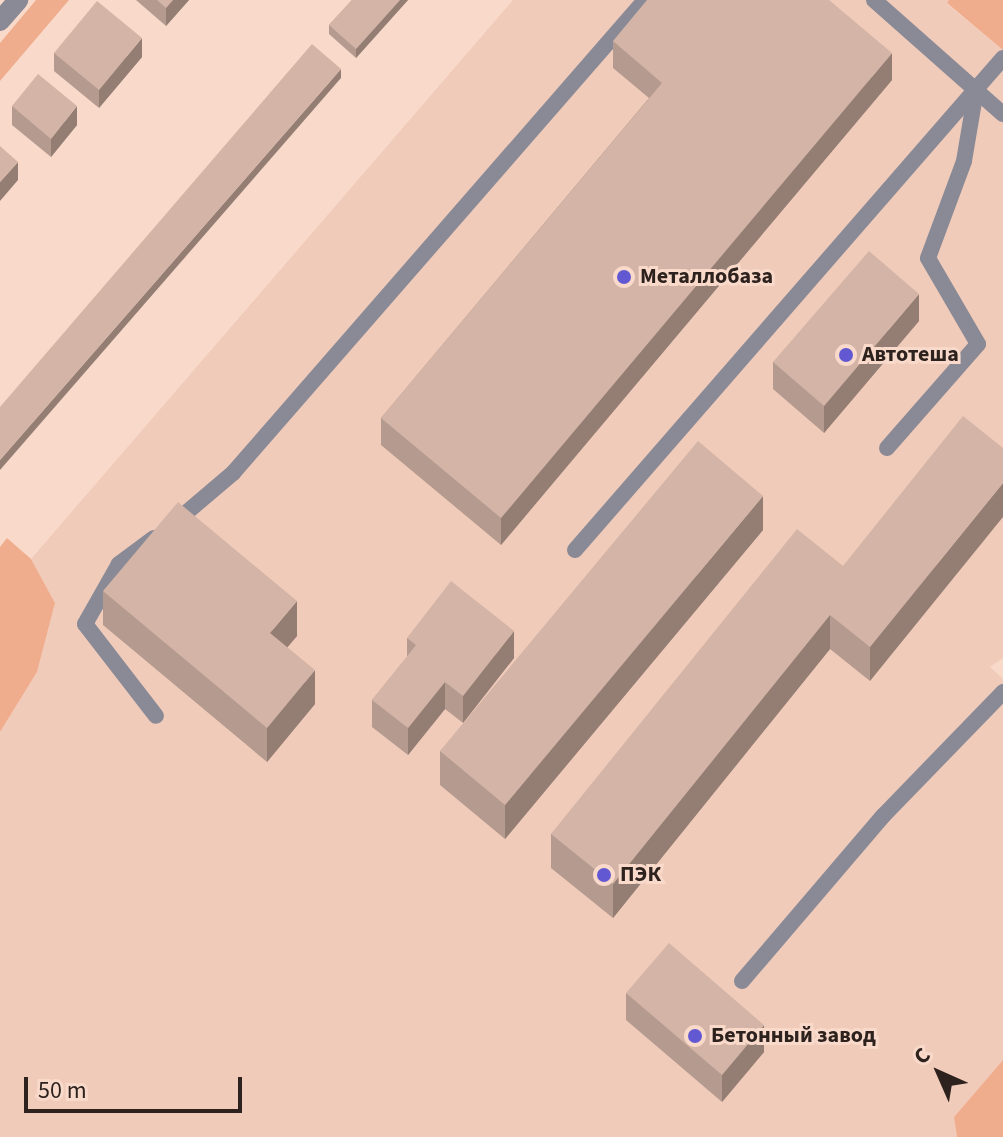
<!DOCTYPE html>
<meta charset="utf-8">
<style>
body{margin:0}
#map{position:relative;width:1003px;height:1137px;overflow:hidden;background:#f8d9ca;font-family:"Source Sans 3",sans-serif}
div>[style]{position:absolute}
.built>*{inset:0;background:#f1cbba}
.green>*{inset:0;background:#f0ad8e}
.service>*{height:16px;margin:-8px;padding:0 8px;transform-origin:8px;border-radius:8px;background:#898a96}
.minor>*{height:20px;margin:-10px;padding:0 10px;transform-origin:10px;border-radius:10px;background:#898a96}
.wall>*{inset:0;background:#b59b8f}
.shaded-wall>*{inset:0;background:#947e74}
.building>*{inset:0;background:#d3b4a6}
.dots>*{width:22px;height:22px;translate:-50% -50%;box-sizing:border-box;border:4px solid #f8d9ca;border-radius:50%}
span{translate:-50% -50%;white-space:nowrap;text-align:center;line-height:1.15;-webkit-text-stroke:6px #f8d9ca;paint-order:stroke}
.poi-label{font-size:22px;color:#2d221d;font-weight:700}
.left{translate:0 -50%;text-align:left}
.north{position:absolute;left:899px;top:1033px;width:80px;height:80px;-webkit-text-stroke:6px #f8d9ca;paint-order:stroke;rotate:315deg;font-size:22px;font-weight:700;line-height:32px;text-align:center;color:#2d221d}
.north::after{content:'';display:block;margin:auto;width:28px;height:36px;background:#2d221d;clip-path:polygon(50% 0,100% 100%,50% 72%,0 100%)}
.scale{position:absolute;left:24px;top:1077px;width:218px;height:36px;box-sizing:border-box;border:4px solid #2d221d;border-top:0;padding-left:10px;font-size:24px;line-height:28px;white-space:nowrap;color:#2d221d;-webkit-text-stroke:6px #f8d9ca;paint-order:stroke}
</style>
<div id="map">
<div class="built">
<i style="clip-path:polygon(513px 0,949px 0,947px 4px,1003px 50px,1003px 658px,990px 667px,1003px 679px,1003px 1060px,954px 1117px,957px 1137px,0 1137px,0 732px,37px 672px,55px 603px,31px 559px)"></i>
</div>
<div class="green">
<i style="clip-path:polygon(36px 0,69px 0,0 81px,0 43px)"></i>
<i style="clip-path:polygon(949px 0,1003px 0,1003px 50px,947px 3px)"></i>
<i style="clip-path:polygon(7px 538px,31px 559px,55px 603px,37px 672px,0 732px,0 547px)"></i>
<i style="clip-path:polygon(1003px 1060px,1003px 1137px,957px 1137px,954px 1117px)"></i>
</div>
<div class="service">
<i style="left:874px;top:0;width:172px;rotate:41.5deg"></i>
<i style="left:887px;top:448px;width:138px;rotate:-48.8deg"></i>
<i style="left:978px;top:344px;width:99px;rotate:-120.2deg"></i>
<i style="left:928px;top:258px;width:103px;rotate:-69.6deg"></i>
<i style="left:964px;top:161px;width:72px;rotate:-80.4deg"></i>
<i style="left:173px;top:524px;width:79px;rotate:-40.4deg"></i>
<i style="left:233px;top:473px;width:627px;rotate:-48.94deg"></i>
<i style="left:154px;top:538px;width:44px;rotate:143.4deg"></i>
<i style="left:119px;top:564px;width:69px;rotate:119.5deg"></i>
<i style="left:85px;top:624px;width:116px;rotate:52.3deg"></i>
<i style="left:575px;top:550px;width:652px;rotate:-48.98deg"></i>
<i style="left:742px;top:981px;width:217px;rotate:-49.5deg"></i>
<i style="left:883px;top:816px;width:173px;rotate:-45.9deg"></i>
</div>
<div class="minor">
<i style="left:0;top:21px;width:28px;rotate:-49deg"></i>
</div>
<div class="wall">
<i style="clip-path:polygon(136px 0,189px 0,166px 26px)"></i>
<i style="clip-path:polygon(352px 0,408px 0,356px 58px,329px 34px,329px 25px)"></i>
<i style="clip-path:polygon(613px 41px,892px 80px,501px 545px,381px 445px,381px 418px,649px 98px,613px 68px)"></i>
<i style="clip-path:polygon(54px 53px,142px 57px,99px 108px,54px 71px)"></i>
<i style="clip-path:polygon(12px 106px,77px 125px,51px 157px,12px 125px)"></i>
<i style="clip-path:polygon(919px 321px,824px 433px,773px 389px,773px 362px)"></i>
<i style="clip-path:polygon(1003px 448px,870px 681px,830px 649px,613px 918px,551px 868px,551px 834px,843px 566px)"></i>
<i style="clip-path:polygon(763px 530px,505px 839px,440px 785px,440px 751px)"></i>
<i style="clip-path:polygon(103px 591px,297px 636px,287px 647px,315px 704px,267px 762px,103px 625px)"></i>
<i style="clip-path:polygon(407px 638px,514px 658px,463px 723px,445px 709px,408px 755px,372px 727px,372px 700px,407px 657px)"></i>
<i style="clip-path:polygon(626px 993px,764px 1052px,722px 1102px,626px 1020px)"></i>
</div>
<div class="shaded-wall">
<i style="clip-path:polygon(173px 0,189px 0,166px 26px,166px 8px)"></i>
<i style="clip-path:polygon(400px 0,408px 0,356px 58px,356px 49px)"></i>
<i style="clip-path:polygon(142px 38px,142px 57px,99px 108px,99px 90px)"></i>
<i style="clip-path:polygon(892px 53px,892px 80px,501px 545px,501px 518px)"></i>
<i style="clip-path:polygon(341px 69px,341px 78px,0 470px,0 460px)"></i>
<i style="clip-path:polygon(77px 106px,77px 125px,51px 157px,51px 139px)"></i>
<i style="clip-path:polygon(18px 162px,18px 180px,0 201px,0 182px)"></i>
<i style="clip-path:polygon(919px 294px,919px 321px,824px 433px,824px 406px)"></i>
<i style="clip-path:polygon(1003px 483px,1003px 517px,870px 681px,870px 647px)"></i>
<i style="clip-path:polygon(763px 496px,763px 530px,505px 839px,505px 805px)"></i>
<i style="clip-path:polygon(297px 601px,297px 636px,270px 668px,270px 633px)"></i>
<i style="clip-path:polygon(830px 615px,830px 649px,613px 918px,613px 884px)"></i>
<i style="clip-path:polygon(514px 631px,514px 658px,463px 723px,463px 696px)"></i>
<i style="clip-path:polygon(315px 670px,315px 704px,267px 762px,267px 728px)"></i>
<i style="clip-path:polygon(445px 682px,445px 709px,408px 755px,408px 728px)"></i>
<i style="clip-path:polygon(764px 1025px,764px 1052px,722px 1102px,722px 1075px)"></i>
</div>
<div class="building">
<i style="clip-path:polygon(157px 0,173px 0,166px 8px)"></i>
<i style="clip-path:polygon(352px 0,400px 0,356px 49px,329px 25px)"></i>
<i style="clip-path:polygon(647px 0,829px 0,892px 53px,501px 518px,381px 418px,662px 83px,613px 41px)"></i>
<i style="clip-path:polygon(97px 1px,142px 38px,99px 90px,54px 53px)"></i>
<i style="clip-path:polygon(312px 44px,341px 69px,0 460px,0 407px)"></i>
<i style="clip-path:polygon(38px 74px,77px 106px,51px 139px,12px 106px)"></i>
<i style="clip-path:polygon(0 146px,18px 162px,0 182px)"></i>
<i style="clip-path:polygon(869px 251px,919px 294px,824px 406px,773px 362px)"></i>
<i style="clip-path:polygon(963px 416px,1003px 448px,1003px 483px,870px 647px,830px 615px,613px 884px,551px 834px,797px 529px,843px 566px)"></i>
<i style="clip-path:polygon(698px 441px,763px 496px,505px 805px,440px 751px)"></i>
<i style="clip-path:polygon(178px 502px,297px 601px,270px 633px,315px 670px,267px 728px,103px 591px)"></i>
<i style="clip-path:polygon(451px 581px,514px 631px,463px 696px,445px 682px,408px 728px,372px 700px,416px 645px,407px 638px)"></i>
<i style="clip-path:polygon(669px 943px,764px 1025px,722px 1075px,626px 993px)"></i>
</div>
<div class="dots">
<i style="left:624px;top:277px;background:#6259d2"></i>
<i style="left:846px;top:355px;background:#6259d2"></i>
<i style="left:604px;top:875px;background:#6259d2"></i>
<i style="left:695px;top:1036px;background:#6259d2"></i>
</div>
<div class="poi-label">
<span class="left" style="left:640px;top:277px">Металлобаза</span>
<span class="left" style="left:862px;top:355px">Автотеша</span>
<span class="left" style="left:620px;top:875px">ПЭК</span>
<span class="left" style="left:711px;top:1036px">Бетонный завод</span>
</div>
<div class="north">С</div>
<div class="scale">50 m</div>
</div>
